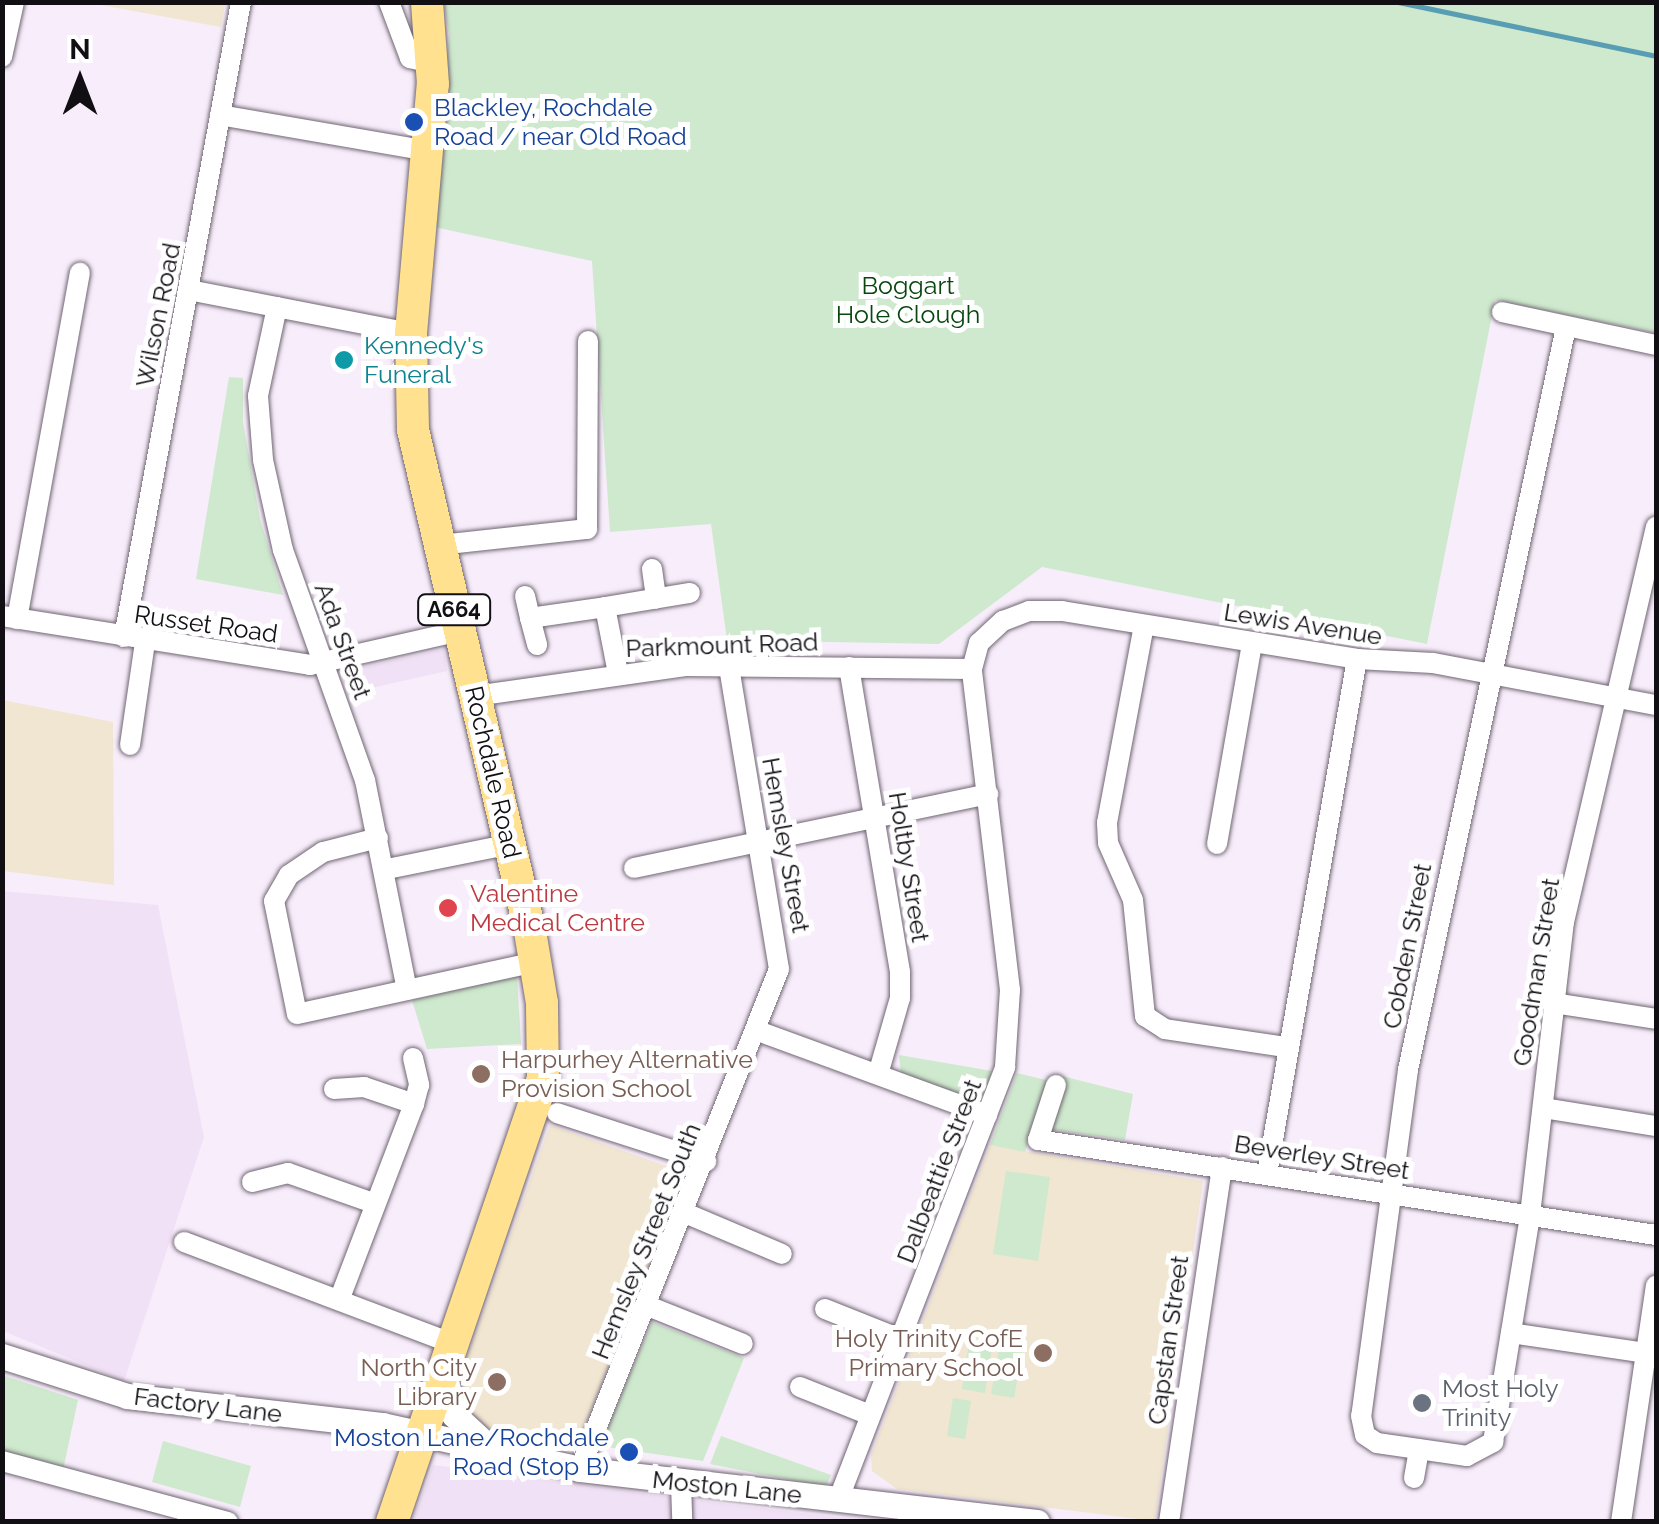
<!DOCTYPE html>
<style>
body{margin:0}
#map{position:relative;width:1659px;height:1524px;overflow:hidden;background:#f8edfb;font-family:Raleway,sans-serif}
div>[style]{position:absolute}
.built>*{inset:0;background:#f1e1f6}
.education>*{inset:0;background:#f1e6d1}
.green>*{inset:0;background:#cee9cd}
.stream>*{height:5px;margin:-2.5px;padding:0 2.5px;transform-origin:2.5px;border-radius:2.5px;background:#589db3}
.roads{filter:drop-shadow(0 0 2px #706673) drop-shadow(0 0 2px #706673)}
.minor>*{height:20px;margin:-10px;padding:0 10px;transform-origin:10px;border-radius:10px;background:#fff}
.tertiary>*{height:25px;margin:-12.5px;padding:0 12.5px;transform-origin:12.5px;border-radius:12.5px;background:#fff}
.primary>*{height:32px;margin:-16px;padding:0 16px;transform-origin:16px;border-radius:16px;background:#ffe190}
.dots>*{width:28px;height:28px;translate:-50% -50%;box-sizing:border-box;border:5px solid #fff;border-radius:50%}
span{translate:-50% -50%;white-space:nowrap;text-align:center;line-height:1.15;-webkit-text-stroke:10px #fff;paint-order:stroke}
.shield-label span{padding:2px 8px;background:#fff;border:2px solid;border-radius:8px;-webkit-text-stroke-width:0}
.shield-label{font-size:22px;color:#120f14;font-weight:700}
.transit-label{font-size:25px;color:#164399}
.left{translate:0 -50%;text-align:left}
.right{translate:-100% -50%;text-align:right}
.park-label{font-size:25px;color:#07470d}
.street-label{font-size:25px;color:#120f14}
.culture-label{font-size:25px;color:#0d838f}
.health-label{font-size:25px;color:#be3a42}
.education-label{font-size:25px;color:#785e54}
.worship-label{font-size:25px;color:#5b616d}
.frame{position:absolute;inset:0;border:5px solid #120f14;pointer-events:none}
.north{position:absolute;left:30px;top:30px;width:100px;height:100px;-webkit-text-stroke:8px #fff;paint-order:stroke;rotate:0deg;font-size:28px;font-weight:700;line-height:40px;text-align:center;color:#120f14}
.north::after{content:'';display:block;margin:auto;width:35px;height:45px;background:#120f14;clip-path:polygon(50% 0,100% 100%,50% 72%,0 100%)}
</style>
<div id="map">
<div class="built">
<i style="clip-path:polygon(444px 649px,447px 671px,349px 693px,342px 672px)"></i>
<i style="clip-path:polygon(2px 891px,158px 905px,204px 1137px,124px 1381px,3px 1331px)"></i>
<i style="clip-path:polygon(433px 1465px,685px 1499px,866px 1521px,412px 1522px)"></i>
</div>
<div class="education">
<i style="clip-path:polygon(84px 2px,225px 2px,225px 3px,221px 27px)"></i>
<i style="clip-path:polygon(3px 700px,113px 722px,114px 885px,3px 871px)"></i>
<i style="clip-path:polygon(550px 1125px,686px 1173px,576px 1447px,490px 1431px,470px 1413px,460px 1377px)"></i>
<i style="clip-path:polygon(990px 1145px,1203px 1181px,1155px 1521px,897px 1489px,872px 1471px,871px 1455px)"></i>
</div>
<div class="green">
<i style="clip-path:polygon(444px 3px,1656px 3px,1656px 333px,1495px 300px,1427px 644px,1042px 567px,939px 644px,727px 640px,711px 524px,610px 532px,592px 261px,434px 227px,449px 34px)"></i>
<i style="clip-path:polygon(229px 377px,243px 378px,243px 422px,260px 519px,283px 595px,196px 579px)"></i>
<i style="clip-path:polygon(517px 976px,521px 1044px,427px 1049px,412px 1000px)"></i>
<i style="clip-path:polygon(899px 1055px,992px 1071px,985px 1095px,975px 1099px,901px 1074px)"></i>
<i style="clip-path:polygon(1017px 1073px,1050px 1081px,1025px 1152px,990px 1145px)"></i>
<i style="clip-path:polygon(1062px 1076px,1133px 1094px,1125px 1140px,1048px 1129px)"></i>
<i style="clip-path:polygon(1006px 1171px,1050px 1177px,1038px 1261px,993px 1254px)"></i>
<i style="clip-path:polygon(652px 1322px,744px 1358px,703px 1461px,600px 1446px)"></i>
<i style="clip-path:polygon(969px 1343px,992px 1347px,985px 1393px,962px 1389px)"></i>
<i style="clip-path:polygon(999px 1348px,1022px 1352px,1014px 1398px,991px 1394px)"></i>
<i style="clip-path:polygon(2px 1375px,78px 1400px,63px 1470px,3px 1452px)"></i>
<i style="clip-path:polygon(953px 1398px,971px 1401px,965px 1439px,947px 1436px)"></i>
<i style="clip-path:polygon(721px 1436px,831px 1475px,826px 1487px,710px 1464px)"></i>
<i style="clip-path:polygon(163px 1441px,251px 1466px,240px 1507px,152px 1482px)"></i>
</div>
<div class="stream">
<i style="left:1398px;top:2px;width:264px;rotate:11.8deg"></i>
</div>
<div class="roads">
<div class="minor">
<i style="left:389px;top:2px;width:60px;rotate:69.4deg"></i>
<i style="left:410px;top:58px;width:23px;rotate:13deg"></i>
<i style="left:2px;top:57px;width:56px;rotate:-77.7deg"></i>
<i style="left:220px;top:115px;width:211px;rotate:9.8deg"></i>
<i style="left:189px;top:290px;width:226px;rotate:11deg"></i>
<i style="left:277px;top:307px;width:91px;rotate:102.1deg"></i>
<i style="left:258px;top:396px;width:64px;rotate:85.5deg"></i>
<i style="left:263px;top:460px;width:92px;rotate:77.5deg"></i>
<i style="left:283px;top:550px;width:244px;rotate:70.4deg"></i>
<i style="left:365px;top:780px;width:214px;rotate:78.7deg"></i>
<i style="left:1502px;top:312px;width:157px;rotate:12.1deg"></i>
<i style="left:1566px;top:327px;width:760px;rotate:102.01deg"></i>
<i style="left:1408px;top:1070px;width:349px;rotate:97.7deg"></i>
<i style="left:1361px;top:1416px;width:19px;rotate:78deg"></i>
<i style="left:1365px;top:1435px;width:14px;rotate:34deg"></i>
<i style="left:1377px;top:1443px;width:91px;rotate:8.2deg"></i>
<i style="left:1467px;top:1456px;width:30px;rotate:-28deg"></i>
<i style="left:1493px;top:1442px;width:230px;rotate:-80.7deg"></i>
<i style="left:1530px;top:1215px;width:295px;rotate:-83.4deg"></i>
<i style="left:1564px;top:922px;width:406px;rotate:-76.9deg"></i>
<i style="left:439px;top:545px;width:149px;rotate:-6.2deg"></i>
<i style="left:587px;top:529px;width:188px;rotate:-89.7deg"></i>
<i style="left:652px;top:569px;width:30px;rotate:82deg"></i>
<i style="left:525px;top:596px;width:23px;rotate:77deg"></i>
<i style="left:530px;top:618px;width:76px;rotate:-8.3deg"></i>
<i style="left:605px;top:607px;width:67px;rotate:78.9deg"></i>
<i style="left:605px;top:607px;width:86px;rotate:-9.4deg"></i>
<i style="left:2px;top:616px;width:312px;rotate:9deg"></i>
<i style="left:310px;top:665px;width:154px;rotate:-12.8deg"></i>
<i style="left:530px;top:618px;width:28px;rotate:75deg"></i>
<i style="left:17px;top:619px;width:352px;rotate:-79.7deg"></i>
<i style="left:1144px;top:625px;width:201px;rotate:100.6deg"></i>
<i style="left:1107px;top:823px;width:20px;rotate:87deg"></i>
<i style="left:1108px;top:843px;width:62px;rotate:66.3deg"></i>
<i style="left:1133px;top:900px;width:117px;rotate:84.1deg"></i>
<i style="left:1145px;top:1016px;width:24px;rotate:33deg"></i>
<i style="left:1165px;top:1029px;width:122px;rotate:8.5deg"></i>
<i style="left:124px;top:637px;width:646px;rotate:-79.56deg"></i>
<i style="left:849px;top:667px;width:309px;rotate:80.5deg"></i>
<i style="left:900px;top:972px;width:26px;rotate:90deg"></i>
<i style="left:900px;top:998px;width:79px;rotate:106.1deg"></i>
<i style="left:475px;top:696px;width:214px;rotate:-8.1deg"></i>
<i style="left:687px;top:666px;width:285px;rotate:0.6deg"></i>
<i style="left:130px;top:745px;width:104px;rotate:-81.7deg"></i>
<i style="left:378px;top:838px;width:57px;rotate:165.7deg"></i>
<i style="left:323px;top:852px;width:41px;rotate:145.9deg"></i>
<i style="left:289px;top:875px;width:30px;rotate:120deg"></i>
<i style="left:274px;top:901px;width:115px;rotate:78.5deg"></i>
<i style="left:297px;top:1014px;width:245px;rotate:-12.3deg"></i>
<i style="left:1217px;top:844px;width:204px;rotate:-80.1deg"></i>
<i style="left:634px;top:868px;width:362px;rotate:-11.8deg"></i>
<i style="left:387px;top:869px;width:126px;rotate:-11.4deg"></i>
<i style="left:1553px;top:1003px;width:104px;rotate:8.8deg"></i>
<i style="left:758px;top:1031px;width:244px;rotate:20.1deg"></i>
<i style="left:413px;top:1058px;width:28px;rotate:77deg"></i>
<i style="left:419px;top:1085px;width:20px;rotate:105deg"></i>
<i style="left:1056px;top:1085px;width:58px;rotate:108.1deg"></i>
<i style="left:1038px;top:1140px;width:625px;rotate:8.74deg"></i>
<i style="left:334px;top:1089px;width:30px;rotate:-4deg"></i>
<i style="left:364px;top:1087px;width:53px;rotate:18.8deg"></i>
<i style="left:414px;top:1104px;width:208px;rotate:110.9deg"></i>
<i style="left:1543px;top:1108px;width:114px;rotate:9.1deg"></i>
<i style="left:557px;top:1113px;width:157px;rotate:17.9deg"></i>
<i style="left:1267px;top:1174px;width:523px;rotate:-80.09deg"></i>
<i style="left:252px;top:1182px;width:37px;rotate:-14deg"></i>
<i style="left:288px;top:1173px;width:90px;rotate:19.4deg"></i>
<i style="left:685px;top:1213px;width:105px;rotate:22.9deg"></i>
<i style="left:184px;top:1242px;width:283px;rotate:20.7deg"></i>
<i style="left:648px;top:1306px;width:102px;rotate:21.8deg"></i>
<i style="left:825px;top:1309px;width:81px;rotate:21.8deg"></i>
<i style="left:1511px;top:1333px;width:136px;rotate:8.4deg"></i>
<i style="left:800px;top:1387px;width:75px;rotate:21.8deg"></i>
<i style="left:2px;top:1461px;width:234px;rotate:15.1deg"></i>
<i style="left:580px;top:1469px;width:538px;rotate:-68.3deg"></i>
<i style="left:779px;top:969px;width:307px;rotate:-99.4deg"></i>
<i style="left:1414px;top:1478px;width:29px;rotate:-80deg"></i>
<i style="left:681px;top:1484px;width:38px;rotate:88deg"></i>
<i style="left:839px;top:1498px;width:462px;rotate:-68.9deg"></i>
<i style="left:1005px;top:1067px;width:77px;rotate:-86.3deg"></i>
<i style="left:1010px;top:990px;width:323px;rotate:-96.8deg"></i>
<i style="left:972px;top:669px;width:27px;rotate:-75deg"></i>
<i style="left:979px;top:643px;width:33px;rotate:-43deg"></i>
<i style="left:1003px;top:621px;width:28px;rotate:-21deg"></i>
<i style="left:1029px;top:611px;width:33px"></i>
<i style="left:1062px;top:611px;width:299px;rotate:9.2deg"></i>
<i style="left:1357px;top:659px;width:76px;rotate:3deg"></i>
<i style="left:1433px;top:663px;width:227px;rotate:10.7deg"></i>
<i style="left:1169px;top:1522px;width:359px;rotate:-81.5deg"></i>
<i style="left:1621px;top:1522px;width:239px;rotate:-81.6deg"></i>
</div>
<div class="tertiary">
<i style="left:2px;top:1356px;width:131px;rotate:17.7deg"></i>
<i style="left:127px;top:1396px;width:257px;rotate:6.5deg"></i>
<i style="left:382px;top:1425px;width:203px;rotate:12.5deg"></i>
<i style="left:580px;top:1469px;width:460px;rotate:6.6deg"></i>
<i style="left:444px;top:1372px;width:44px;rotate:76.9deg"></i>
<i style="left:454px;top:1415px;width:50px;rotate:42.6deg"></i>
</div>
<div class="primary">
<i style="left:392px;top:1522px;width:468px;rotate:-71.2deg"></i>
<i style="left:543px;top:1079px;width:76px;rotate:-90.8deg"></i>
<i style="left:542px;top:1003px;width:73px;rotate:-99.5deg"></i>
<i style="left:530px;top:931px;width:514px;rotate:-103.14deg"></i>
<i style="left:413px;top:430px;width:97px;rotate:-91.2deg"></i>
<i style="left:411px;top:333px;width:250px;rotate:-85deg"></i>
<i style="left:433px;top:84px;width:82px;rotate:-94.2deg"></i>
</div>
</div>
<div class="dots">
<i style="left:414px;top:122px;background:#1a4fb4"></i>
<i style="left:344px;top:360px;background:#0f9aa8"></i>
<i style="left:448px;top:908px;background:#e0444e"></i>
<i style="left:481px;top:1074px;background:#8d6e63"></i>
<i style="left:1043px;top:1353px;background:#8d6e63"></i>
<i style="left:497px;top:1382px;background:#8d6e63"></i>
<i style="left:1422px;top:1403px;background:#6b7280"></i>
<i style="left:629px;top:1452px;background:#1a4fb4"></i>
</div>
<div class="shield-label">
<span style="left:454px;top:610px">A664</span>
</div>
<div class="transit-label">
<span class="left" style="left:434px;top:122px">Blackley, Rochdale<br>Road / near Old Road</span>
<span class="right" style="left:609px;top:1452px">Moston Lane/Rochdale<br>Road (Stop B)</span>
</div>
<div class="park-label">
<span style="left:908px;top:300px">Boggart<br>Hole Clough</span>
</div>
<div class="street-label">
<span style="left:158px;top:315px;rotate:-79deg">Wilson Road</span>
<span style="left:206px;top:624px;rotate:8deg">Russet Road</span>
<span style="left:1303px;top:624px;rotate:9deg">Lewis Avenue</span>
<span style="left:343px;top:641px;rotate:70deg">Ada Street</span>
<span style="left:722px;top:645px;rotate:-2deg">Parkmount Road</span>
<span style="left:493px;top:772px;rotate:77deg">Rochdale Road</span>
<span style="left:786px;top:845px;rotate:80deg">Hemsley Street</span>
<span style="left:909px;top:867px;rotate:81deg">Holtby Street</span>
<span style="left:1407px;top:946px;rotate:-79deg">Cobden Street</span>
<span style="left:1536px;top:972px;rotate:-81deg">Goodman Street</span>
<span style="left:1322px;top:1157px;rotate:9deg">Beverley Street</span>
<span style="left:939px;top:1171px;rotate:-69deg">Dalbeattie Street</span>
<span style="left:646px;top:1241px;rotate:-68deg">Hemsley Street South</span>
<span style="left:1168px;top:1340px;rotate:-82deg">Capstan Street</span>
<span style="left:208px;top:1405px;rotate:7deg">Factory Lane</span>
<span style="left:727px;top:1487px;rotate:6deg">Moston Lane</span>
</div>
<div class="culture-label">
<span class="left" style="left:364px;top:360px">Kennedy's<br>Funeral</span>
</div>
<div class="health-label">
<span class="left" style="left:470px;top:908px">Valentine<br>Medical Centre</span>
</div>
<div class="education-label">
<span class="left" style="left:501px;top:1074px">Harpurhey Alternative<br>Provision School</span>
<span class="right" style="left:1023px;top:1353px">Holy Trinity CofE<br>Primary School</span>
<span class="right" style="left:477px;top:1382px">North City<br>Library</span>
</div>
<div class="worship-label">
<span class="left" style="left:1442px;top:1403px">Most Holy<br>Trinity</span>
</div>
<div class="frame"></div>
<div class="north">N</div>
</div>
